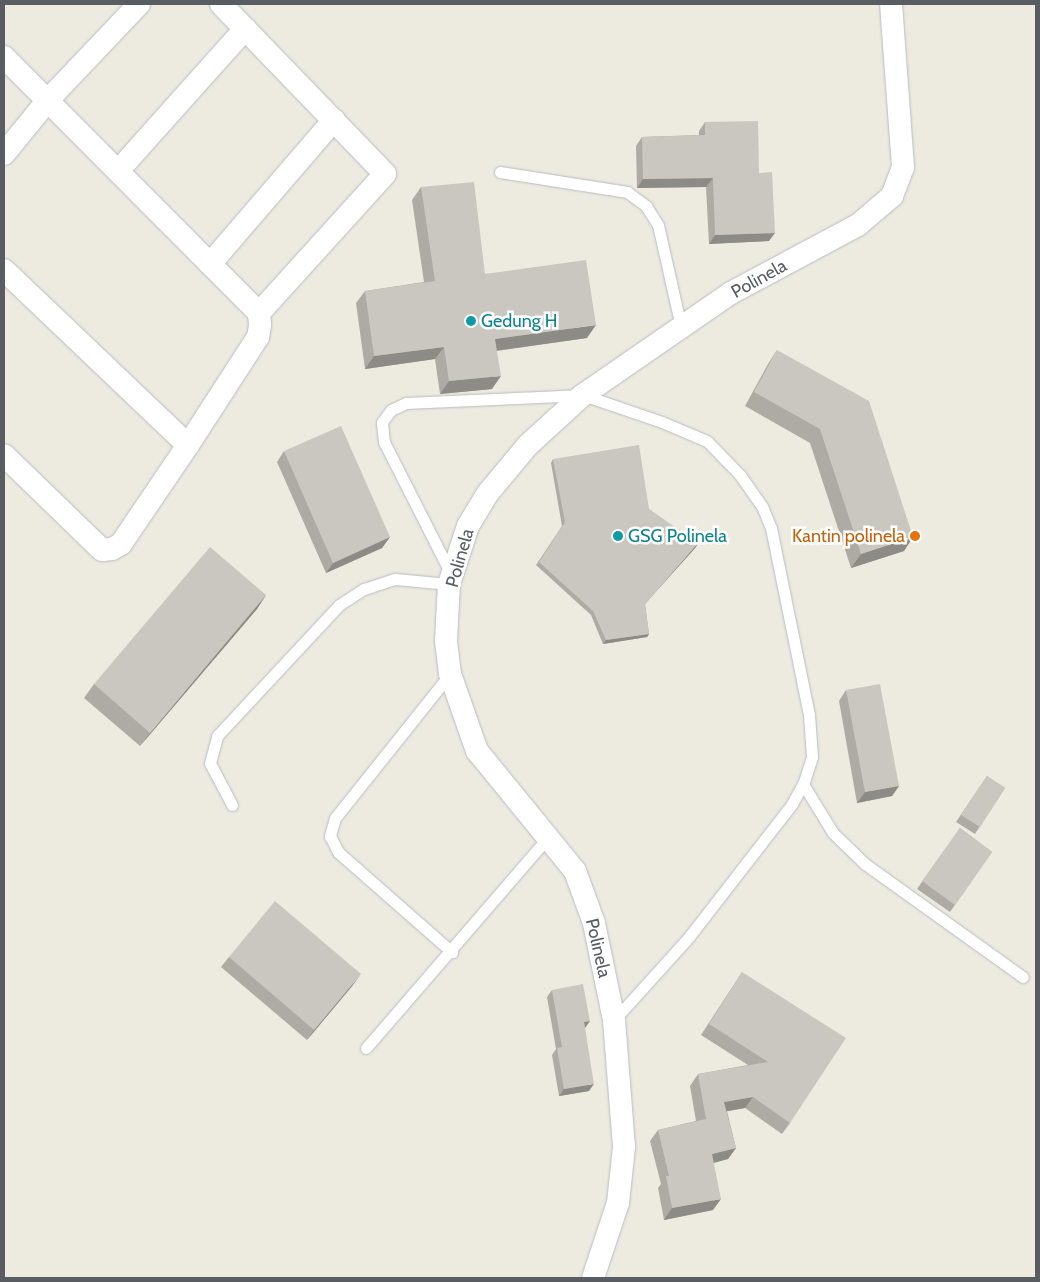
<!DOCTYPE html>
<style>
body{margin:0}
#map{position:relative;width:1040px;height:1282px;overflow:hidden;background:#edebe0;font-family:Cabin,sans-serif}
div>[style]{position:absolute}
.roads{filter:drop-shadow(0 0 1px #b8bbc0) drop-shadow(0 0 1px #b8bbc0)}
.lane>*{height:11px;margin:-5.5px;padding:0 5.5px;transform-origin:5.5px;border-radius:5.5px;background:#fff}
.street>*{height:22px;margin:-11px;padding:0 11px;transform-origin:11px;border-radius:11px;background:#fff}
.wall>*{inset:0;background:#aeaba5}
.shaded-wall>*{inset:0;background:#8d8b86}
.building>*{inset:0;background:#cac7c0}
.dots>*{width:14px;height:14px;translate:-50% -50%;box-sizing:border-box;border:2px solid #fff;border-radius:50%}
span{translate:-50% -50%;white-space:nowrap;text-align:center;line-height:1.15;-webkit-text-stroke:5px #fff;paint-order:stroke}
.street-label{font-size:18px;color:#595d62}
.culture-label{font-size:18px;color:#0d838f}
.left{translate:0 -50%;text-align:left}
.food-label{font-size:18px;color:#c56008}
.right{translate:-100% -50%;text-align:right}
.frame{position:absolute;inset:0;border:5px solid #595d62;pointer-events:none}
</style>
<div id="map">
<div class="roads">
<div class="lane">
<i style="left:500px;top:172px;width:129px;rotate:8.9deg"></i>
<i style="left:627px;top:192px;width:24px;rotate:36deg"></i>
<i style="left:646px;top:206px;width:22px;rotate:58deg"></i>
<i style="left:658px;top:225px;width:105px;rotate:77.3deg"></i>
<i style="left:451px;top:574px;width:148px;rotate:-116.9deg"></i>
<i style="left:384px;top:442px;width:20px;rotate:-96deg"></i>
<i style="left:382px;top:422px;width:15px;rotate:-53deg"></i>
<i style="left:391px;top:410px;width:17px;rotate:-25deg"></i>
<i style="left:406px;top:403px;width:177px;rotate:-2.6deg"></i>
<i style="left:583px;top:395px;width:83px;rotate:18.9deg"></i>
<i style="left:662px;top:422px;width:49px;rotate:22.9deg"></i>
<i style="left:707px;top:441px;width:47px;rotate:45.9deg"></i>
<i style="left:740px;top:475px;width:38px;rotate:55deg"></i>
<i style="left:762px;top:506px;width:24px;rotate:68deg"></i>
<i style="left:771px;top:528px;width:191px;rotate:78.5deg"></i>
<i style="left:809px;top:715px;width:42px;rotate:85.9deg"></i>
<i style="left:812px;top:757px;width:28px;rotate:108deg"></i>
<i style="left:803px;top:784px;width:23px;rotate:119deg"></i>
<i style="left:792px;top:804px;width:168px;rotate:127.8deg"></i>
<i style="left:689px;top:937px;width:112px;rotate:132.1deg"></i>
<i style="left:450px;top:674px;width:184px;rotate:128.6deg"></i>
<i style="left:335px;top:818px;width:19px;rotate:106deg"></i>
<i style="left:330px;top:836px;width:18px;rotate:63deg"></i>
<i style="left:338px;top:852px;width:152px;rotate:41.3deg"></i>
<i style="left:803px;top:784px;width:57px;rotate:58.5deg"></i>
<i style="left:833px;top:833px;width:45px;rotate:44.1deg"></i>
<i style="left:865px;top:864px;width:194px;rotate:35.6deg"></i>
<i style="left:232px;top:805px;width:47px;rotate:-117.6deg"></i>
<i style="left:210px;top:763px;width:28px;rotate:-75deg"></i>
<i style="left:217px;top:736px;width:179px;rotate:-47deg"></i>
<i style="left:339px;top:605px;width:30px;rotate:-33deg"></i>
<i style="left:364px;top:589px;width:33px;rotate:-18deg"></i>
<i style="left:395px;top:579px;width:54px;rotate:5.3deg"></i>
<i style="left:366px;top:1048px;width:280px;rotate:-49.2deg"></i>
</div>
<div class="street">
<i style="left:221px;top:4px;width:236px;rotate:46deg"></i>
<i style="left:385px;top:174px;width:188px;rotate:132.2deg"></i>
<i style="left:4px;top:57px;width:361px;rotate:45.1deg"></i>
<i style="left:259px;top:313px;width:12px;rotate:85deg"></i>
<i style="left:260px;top:325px;width:12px;rotate:99deg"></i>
<i style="left:258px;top:337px;width:129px;rotate:122.9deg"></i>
<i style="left:188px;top:445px;width:120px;rotate:124.1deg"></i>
<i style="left:121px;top:544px;width:10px;rotate:151deg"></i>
<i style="left:112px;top:549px;width:10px;rotate:174deg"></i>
<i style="left:102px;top:550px;width:136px;rotate:-135.9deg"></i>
<i style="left:4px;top:154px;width:70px;rotate:-50.8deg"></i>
<i style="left:48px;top:100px;width:132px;rotate:-46.5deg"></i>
<i style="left:118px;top:171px;width:191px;rotate:-48.2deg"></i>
<i style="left:210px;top:264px;width:190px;rotate:-49.3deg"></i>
<i style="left:4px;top:270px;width:254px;rotate:43.6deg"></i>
<i style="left:593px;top:1278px;width:79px;rotate:-71.6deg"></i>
<i style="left:618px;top:1203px;width:56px;rotate:-83.9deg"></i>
<i style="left:624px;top:1147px;width:127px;rotate:-94.5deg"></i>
<i style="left:614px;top:1020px;width:99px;rotate:-101.7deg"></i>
<i style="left:594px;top:923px;width:55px;rotate:-110.1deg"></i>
<i style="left:575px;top:871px;width:155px;rotate:-129.2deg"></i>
<i style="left:477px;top:751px;width:82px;rotate:-109.3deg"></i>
<i style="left:450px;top:674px;width:33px;rotate:-97deg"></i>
<i style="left:446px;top:641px;width:57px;rotate:-87deg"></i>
<i style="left:449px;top:584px;width:61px;rotate:-71.9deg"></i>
<i style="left:468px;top:526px;width:39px;rotate:-59deg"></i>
<i style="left:488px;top:493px;width:62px;rotate:-50.2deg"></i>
<i style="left:528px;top:445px;width:74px;rotate:-42.3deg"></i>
<i style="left:583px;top:395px;width:180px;rotate:-34.6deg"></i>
<i style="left:731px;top:293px;width:144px;rotate:-28.2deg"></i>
<i style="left:858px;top:225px;width:45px;rotate:-40.5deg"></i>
<i style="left:892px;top:196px;width:31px;rotate:-69deg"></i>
<i style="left:903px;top:167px;width:163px;rotate:-94.2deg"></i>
</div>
</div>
<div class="wall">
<i style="clip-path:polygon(705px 122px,759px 173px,769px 241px,709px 244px,706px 187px,637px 188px,636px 146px,642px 137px,699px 135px,699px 131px)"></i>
<i style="clip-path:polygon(421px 187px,485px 274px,587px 338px,497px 351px,492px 389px,440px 394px,435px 359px,365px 369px,356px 303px,365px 291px,424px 282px,412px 200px)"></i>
<i style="clip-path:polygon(777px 350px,913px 537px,904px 551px,851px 568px,810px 443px,745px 406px,768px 364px)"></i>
<i style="clip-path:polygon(284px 451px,390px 537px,382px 548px,326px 573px,277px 462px)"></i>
<i style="clip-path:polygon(553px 459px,649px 509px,696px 547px,645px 604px,649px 634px,647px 637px,603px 644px,591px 615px,536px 565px,562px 526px,551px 463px)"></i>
<i style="clip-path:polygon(266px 595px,257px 609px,140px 746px,84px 698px,94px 684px)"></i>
<i style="clip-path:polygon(846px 690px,899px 786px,892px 796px,857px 803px,839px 701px)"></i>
<i style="clip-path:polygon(987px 776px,1005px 788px,975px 834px,956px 822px)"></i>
<i style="clip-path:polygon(960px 828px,992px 852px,950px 912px,917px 889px)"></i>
<i style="clip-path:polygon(229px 957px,353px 985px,307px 1040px,221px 967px)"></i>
<i style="clip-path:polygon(742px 972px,790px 1123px,782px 1134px,745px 1108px,727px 1111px,736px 1148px,728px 1159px,714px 1163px,713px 1210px,664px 1220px,658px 1188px,661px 1184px,650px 1141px,658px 1130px,696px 1121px,690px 1086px,698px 1074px,748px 1065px,701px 1035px)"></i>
<i style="clip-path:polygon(552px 990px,590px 1021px,585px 1027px,589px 1091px,559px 1096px,552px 1055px,556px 1049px,547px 997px)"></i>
</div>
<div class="shaded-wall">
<i style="clip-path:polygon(713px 178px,706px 187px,637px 188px,643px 179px)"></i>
<i style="clip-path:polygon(775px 233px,769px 241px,709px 244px,715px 235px)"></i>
<i style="clip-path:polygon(596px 325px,587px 338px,486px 352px,495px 339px)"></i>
<i style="clip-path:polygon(444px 347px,435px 359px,365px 369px,374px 356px)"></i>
<i style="clip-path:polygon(501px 376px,492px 389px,440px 394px,449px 381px)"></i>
<i style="clip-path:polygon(390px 537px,382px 548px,326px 573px,333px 563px)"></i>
<i style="clip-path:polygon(913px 537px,904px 551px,851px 568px,861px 554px)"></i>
<i style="clip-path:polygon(698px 543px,696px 547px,642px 607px,645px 604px)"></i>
<i style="clip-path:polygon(266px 595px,257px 609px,140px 746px,150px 733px)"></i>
<i style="clip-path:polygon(649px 634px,647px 637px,603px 644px,606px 640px)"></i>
<i style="clip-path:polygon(899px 786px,892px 796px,857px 803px,865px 792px)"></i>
<i style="clip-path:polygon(361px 974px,353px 985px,307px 1040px,314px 1030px)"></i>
<i style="clip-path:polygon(590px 1021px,585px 1028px,584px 1022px)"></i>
<i style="clip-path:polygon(594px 1084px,589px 1091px,559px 1096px,564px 1089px)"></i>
<i style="clip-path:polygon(753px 1097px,745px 1108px,717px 1113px,724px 1102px)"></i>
<i style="clip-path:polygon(736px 1148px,728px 1159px,704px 1165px,712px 1154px)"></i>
<i style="clip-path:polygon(721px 1199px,713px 1210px,664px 1220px,672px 1208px)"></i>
</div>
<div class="building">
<i style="clip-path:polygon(758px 121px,759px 173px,772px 172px,775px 233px,715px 235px,713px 178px,643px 179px,642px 137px,705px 135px,705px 122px)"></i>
<i style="clip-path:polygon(474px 182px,485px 274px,586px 260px,596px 325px,495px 339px,501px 376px,449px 381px,444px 347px,374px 356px,365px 291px,435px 281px,421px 187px)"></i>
<i style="clip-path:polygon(777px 350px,869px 401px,913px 537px,861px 554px,820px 429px,754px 392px)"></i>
<i style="clip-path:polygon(341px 426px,390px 537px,333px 563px,284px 451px)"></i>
<i style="clip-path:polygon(639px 445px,649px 509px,698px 543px,645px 604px,649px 634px,606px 640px,593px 611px,539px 562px,565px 522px,553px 459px)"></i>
<i style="clip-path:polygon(210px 547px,266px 595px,150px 733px,94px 684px)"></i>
<i style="clip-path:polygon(880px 684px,899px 786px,865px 792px,846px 690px)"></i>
<i style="clip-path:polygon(987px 776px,1005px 788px,980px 827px,961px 815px)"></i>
<i style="clip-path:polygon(960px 828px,992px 852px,955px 905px,922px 881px)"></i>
<i style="clip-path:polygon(275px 901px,361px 974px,314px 1030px,229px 957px)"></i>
<i style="clip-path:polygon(742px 972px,846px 1038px,790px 1123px,753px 1097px,724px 1102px,736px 1148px,712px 1154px,721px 1199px,672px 1208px,666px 1176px,669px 1176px,658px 1130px,706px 1119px,698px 1074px,768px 1062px,709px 1024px)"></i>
<i style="clip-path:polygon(583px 984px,590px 1021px,584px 1022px,594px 1084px,564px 1089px,557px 1048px,562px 1047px,552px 990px)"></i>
</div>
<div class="dots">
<i style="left:471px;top:321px;background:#0f9aa8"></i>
<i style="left:618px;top:536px;background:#0f9aa8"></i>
<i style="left:915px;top:536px;background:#e8710a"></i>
</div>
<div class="street-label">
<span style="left:759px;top:279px;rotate:-29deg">Polinela</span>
<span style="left:460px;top:558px;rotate:-74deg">Polinela</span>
<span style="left:598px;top:948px;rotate:77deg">Polinela</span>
</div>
<div class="culture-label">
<span class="left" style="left:481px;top:321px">Gedung H</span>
<span class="left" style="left:628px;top:536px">GSG Polinela</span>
</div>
<div class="food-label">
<span class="right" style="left:905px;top:536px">Kantin polinela</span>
</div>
<div class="frame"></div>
</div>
